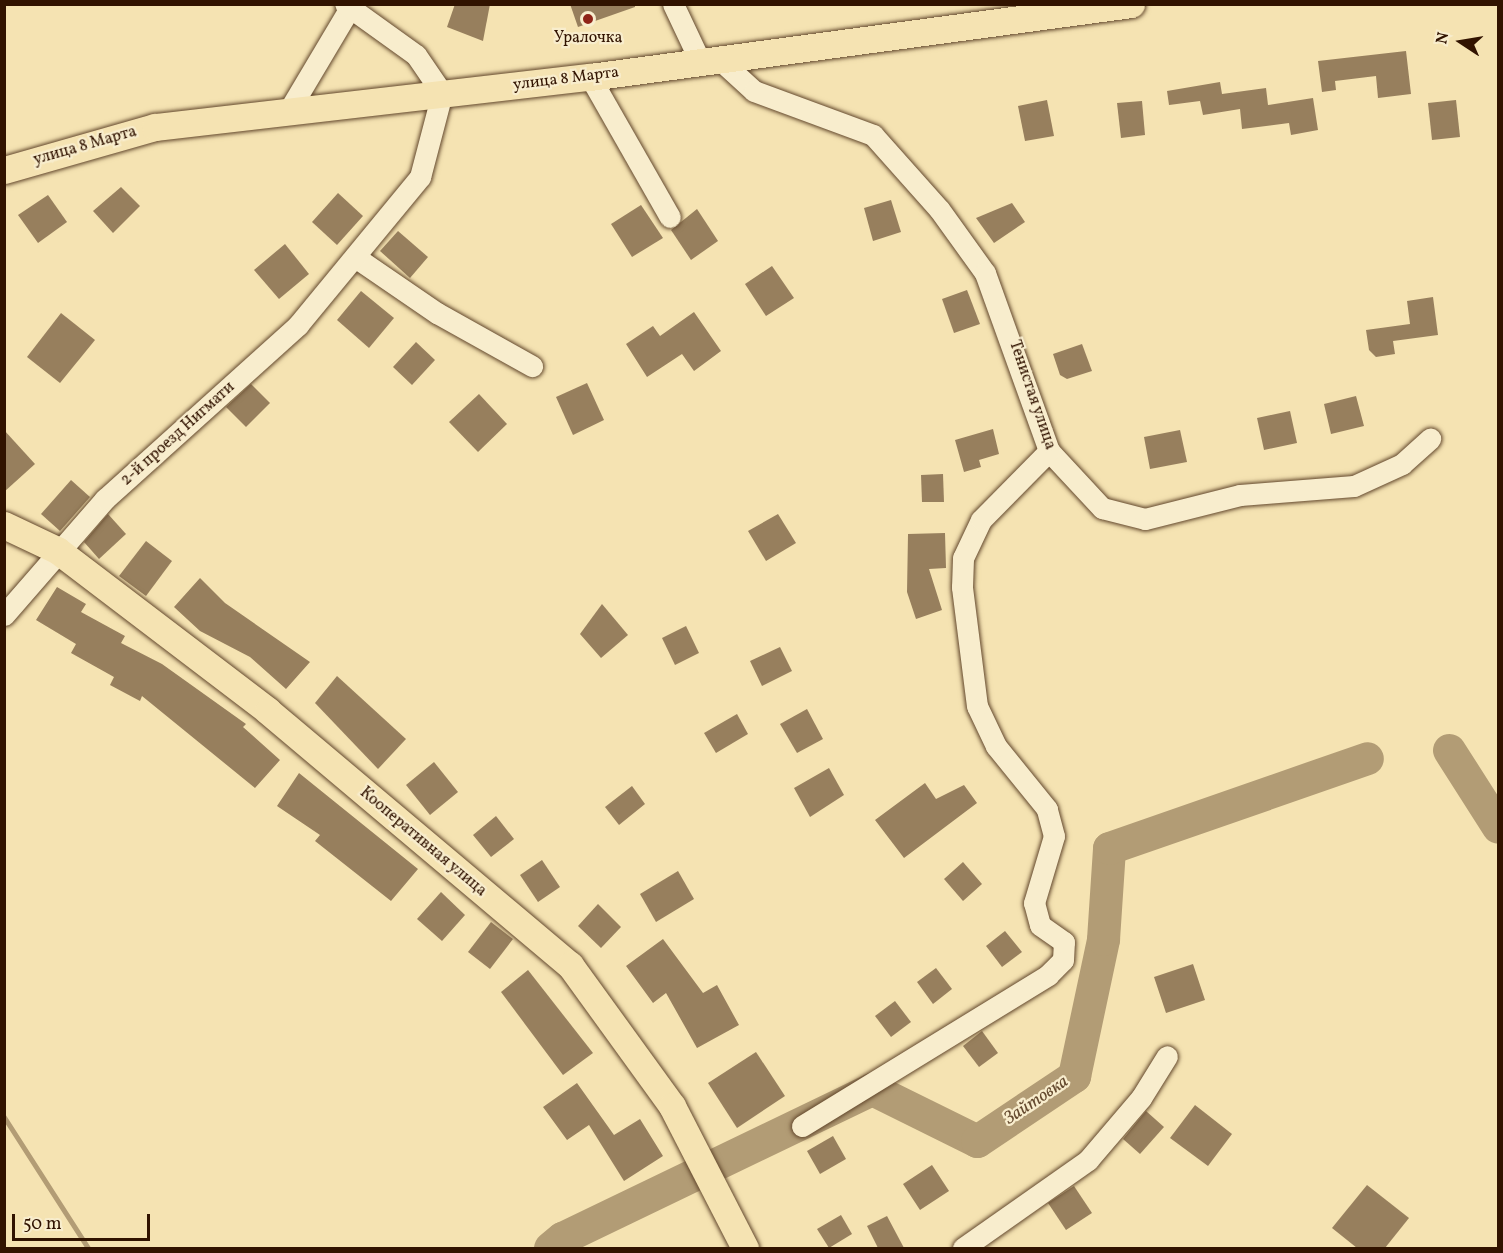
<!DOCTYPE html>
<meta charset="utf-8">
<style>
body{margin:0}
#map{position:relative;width:1503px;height:1253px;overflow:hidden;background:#f5e3b2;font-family:Vollkorn,serif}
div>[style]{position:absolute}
.stream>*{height:5px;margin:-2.5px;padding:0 2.5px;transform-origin:2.5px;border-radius:2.5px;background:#b29c75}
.river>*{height:33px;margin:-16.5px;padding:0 16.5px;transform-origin:16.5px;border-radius:16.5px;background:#b29c75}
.building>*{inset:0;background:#977f5d}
.roads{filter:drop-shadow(0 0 2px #62472c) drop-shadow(0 0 2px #62472c)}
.minor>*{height:21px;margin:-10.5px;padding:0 10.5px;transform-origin:10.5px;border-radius:10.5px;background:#f8edcd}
.major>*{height:27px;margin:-13.5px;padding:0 13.5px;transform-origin:13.5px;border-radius:13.5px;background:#f5e3b2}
.dots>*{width:16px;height:16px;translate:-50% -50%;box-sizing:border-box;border:3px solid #f8edcd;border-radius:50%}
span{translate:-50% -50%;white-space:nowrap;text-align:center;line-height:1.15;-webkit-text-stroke:4.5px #f8edcd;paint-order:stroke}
.poi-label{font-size:16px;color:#311300}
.street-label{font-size:16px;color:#311300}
.water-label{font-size:18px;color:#654a2f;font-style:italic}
.frame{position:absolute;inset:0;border:6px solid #311300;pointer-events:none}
.north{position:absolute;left:1431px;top:12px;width:60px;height:60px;-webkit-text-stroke:4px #f8edcd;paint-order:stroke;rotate:282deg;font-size:16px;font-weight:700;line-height:24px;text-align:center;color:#311300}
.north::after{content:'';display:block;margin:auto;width:21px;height:27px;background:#311300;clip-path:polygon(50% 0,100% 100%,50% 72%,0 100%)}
.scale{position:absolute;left:12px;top:1214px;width:138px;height:27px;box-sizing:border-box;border:3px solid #311300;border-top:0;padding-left:8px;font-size:18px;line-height:21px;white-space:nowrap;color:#311300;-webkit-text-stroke:4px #f8edcd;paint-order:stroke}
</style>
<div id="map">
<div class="stream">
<i style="left:4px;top:1117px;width:156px;rotate:57.3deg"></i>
</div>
<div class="river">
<i style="left:1449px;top:750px;width:91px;rotate:57.5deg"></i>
<i style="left:550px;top:1248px;width:16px;rotate:-40deg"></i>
<i style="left:562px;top:1238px;width:344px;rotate:-25.7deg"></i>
<i style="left:872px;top:1089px;width:117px;rotate:26.3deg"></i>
<i style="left:977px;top:1141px;width:117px;rotate:-33.8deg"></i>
<i style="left:1074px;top:1076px;width:140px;rotate:-78deg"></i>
<i style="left:1103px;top:939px;width:91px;rotate:-86.2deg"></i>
<i style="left:1109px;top:848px;width:273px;rotate:-19.2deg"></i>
</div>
<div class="building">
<i style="clip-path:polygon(455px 4px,490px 4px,483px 41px,447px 27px)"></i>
<i style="clip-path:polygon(570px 4px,635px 4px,635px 7px,578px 27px)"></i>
<i style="clip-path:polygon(1406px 51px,1411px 94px,1378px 98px,1376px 76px,1335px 81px,1336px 90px,1322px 92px,1318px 61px)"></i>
<i style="clip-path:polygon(1220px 82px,1222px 94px,1266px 88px,1268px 105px,1313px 98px,1318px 130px,1291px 135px,1289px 123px,1242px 129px,1240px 109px,1203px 115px,1200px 101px,1169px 105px,1167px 91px)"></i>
<i style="clip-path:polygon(1047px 100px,1054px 136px,1025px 141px,1018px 106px)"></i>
<i style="clip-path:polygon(1456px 100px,1460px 137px,1432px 140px,1428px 103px)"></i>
<i style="clip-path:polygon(1142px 101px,1145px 135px,1121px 138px,1117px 103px)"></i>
<i style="clip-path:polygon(121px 187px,140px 206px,113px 233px,93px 211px)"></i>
<i style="clip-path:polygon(338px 193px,363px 216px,337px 245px,312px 222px)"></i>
<i style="clip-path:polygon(48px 195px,67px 222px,38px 243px,18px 215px)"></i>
<i style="clip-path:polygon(891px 200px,901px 232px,873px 241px,864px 208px)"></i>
<i style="clip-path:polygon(1012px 203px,1025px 222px,994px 243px,976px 218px)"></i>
<i style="clip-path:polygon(641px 205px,663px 238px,632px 257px,611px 224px)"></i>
<i style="clip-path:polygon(697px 209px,718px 241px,691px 260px,671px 230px)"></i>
<i style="clip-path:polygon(398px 231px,428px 257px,410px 278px,380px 251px)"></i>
<i style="clip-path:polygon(285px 244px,309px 274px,279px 299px,254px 270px)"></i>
<i style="clip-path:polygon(772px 266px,794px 298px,766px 316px,745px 284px)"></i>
<i style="clip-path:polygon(967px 290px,980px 324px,954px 333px,942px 299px)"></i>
<i style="clip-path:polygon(361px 291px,394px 318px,369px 348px,337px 320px)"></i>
<i style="clip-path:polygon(1433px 297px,1438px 335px,1393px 341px,1395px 354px,1376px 357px,1369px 350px,1366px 330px,1410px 324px,1407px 301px)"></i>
<i style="clip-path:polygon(694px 312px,721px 351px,694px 371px,682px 354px,647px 377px,626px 344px,653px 326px,660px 336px)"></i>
<i style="clip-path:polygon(61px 313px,95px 340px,60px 383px,27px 357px)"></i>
<i style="clip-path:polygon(416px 342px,435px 360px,412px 385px,393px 367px)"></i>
<i style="clip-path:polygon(1082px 344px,1092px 371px,1067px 379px,1060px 375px,1053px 354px)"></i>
<i style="clip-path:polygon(587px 383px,604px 420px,573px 435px,556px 397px)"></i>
<i style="clip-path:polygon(251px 384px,270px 403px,246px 427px,226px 407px)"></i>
<i style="clip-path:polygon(479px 394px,507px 424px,478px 452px,449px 422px)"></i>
<i style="clip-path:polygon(1356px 396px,1364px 426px,1331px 434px,1324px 404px)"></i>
<i style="clip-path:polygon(1290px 411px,1297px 443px,1264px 450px,1257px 418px)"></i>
<i style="clip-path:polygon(993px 429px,999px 454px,979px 460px,981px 467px,964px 472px,955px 440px)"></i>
<i style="clip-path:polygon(4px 430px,35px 464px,4px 492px)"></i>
<i style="clip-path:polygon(1180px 430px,1187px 462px,1150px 469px,1144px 437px)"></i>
<i style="clip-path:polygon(943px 474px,944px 502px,922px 502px,921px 475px)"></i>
<i style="clip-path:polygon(71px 480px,90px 497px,60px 531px,41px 514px)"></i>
<i style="clip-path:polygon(108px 514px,126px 534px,99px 559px,84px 542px)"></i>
<i style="clip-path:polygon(778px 514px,796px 543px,766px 561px,748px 531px)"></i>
<i style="clip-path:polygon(945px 533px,946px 568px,929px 569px,942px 610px,916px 619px,907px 592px,908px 534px)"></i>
<i style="clip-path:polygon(146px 541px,172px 561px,146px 596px,119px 576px)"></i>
<i style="clip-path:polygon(200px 578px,225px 603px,310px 662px,286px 689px,250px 657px,200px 631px,174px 607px)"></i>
<i style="clip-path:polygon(57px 587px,86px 604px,81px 612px,125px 636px,121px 643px,162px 664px,246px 724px,243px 727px,280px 760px,255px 788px,142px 696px,140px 701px,110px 685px,114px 677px,71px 653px,76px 644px,36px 620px)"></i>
<i style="clip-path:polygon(602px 604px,628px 635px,601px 658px,580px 634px)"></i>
<i style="clip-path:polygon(686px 626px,699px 653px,675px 665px,662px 638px)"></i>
<i style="clip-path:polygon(780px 647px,792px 671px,762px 686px,750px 661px)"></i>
<i style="clip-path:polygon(337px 676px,406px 739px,378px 769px,315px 703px)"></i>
<i style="clip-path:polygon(807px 709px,823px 739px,797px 753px,780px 724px)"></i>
<i style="clip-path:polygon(737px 714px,748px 734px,716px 753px,704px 733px)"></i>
<i style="clip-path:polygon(434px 762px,458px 792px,430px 815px,406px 785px)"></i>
<i style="clip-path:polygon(829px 768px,844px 795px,810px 817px,794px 788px)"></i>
<i style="clip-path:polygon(299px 773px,418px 869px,391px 901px,315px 841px,320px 835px,277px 806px)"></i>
<i style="clip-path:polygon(925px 783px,936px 799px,964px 785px,977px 803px,904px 858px,875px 820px)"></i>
<i style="clip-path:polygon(632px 786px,645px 804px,619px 825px,605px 807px)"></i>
<i style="clip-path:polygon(496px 816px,514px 839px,491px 857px,473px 835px)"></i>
<i style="clip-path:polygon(542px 860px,560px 887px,538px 902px,520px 875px)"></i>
<i style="clip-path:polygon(963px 862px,982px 884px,963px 901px,944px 879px)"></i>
<i style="clip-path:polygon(678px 871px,694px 899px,656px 922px,640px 894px)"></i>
<i style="clip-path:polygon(441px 892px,465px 915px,442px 941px,417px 919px)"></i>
<i style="clip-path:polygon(598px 904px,621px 927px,601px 948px,578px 926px)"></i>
<i style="clip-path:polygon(491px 922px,513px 939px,490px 969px,468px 952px)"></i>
<i style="clip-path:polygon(1005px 931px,1022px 952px,1002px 967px,986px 946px)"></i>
<i style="clip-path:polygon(663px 939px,703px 993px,717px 985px,739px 1025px,697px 1048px,666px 993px,653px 1003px,626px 966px)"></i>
<i style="clip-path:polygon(1193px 964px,1205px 1000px,1166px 1013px,1154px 977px)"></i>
<i style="clip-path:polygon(936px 968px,952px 989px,933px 1004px,917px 982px)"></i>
<i style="clip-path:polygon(528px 970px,593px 1053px,563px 1075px,501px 992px)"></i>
<i style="clip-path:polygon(895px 1001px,911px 1022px,891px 1037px,875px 1016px)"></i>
<i style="clip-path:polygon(982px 1031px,998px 1053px,979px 1067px,963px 1046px)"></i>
<i style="clip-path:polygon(756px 1052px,785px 1096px,737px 1128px,708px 1083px)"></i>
<i style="clip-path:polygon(577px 1083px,614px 1135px,640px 1119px,663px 1156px,624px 1181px,589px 1125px,567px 1140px,543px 1107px)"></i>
<i style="clip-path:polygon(1195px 1105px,1232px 1134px,1208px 1166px,1170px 1138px)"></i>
<i style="clip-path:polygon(1146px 1111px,1164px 1127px,1140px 1154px,1123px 1139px)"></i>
<i style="clip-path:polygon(833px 1136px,846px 1159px,820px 1174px,807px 1151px)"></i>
<i style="clip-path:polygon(932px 1165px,949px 1191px,920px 1210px,903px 1184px)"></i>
<i style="clip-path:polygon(1367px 1185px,1409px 1218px,1385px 1248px,1357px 1248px,1332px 1228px)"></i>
<i style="clip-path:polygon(1074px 1186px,1092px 1213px,1066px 1230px,1048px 1203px)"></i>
<i style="clip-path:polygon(841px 1215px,852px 1234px,829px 1248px,817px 1229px)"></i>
<i style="clip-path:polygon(887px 1216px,904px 1248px,878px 1248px,867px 1226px)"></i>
</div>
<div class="roads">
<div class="minor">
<i style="left:673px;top:4px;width:63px;rotate:64.7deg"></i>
<i style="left:719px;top:59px;width:47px;rotate:42.4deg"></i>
<i style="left:754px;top:91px;width:127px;rotate:20.3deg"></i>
<i style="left:873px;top:135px;width:99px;rotate:48.3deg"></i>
<i style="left:939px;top:209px;width:79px;rotate:54.3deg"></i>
<i style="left:985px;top:273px;width:189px;rotate:70.2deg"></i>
<i style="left:1049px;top:451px;width:78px;rotate:47.1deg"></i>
<i style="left:1102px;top:508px;width:44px;rotate:14.3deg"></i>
<i style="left:1145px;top:519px;width:98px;rotate:-14.2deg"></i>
<i style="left:1240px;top:495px;width:114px;rotate:-4.5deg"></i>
<i style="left:1354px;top:486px;width:53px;rotate:-24.6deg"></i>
<i style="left:1402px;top:464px;width:38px;rotate:-42deg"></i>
<i style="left:590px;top:77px;width:161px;rotate:60.3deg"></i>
<i style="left:289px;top:110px;width:115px;rotate:-59.2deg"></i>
<i style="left:358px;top:259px;width:96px;rotate:34.4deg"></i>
<i style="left:437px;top:313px;width:109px;rotate:29.2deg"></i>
<i style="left:4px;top:615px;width:154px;rotate:-49deg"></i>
<i style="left:105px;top:499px;width:260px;rotate:-42deg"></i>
<i style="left:298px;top:325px;width:192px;rotate:-50.5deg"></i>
<i style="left:420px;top:177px;width:87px;rotate:-75.3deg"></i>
<i style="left:442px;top:93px;width:46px;rotate:-124.4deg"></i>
<i style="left:416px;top:55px;width:87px;rotate:-144.3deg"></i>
<i style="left:802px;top:1126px;width:289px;rotate:-31.5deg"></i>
<i style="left:1048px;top:975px;width:21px;rotate:-45deg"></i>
<i style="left:1063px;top:960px;width:18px;rotate:-87deg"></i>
<i style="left:1064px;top:942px;width:29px;rotate:-145deg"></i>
<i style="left:1040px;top:925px;width:23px;rotate:-105deg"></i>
<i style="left:1034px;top:903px;width:70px;rotate:-73.4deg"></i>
<i style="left:1054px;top:836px;width:28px;rotate:-105deg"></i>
<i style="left:1047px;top:809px;width:81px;rotate:-129deg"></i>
<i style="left:996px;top:746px;width:44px;rotate:-115.4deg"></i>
<i style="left:977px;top:706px;width:120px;rotate:-97.2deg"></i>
<i style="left:962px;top:587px;width:29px;rotate:-88deg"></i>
<i style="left:963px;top:558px;width:42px;rotate:-64.7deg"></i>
<i style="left:981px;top:520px;width:97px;rotate:-45.4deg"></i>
<i style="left:963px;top:1248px;width:153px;rotate:-35.1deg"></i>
<i style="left:1088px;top:1160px;width:82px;rotate:-49.5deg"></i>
<i style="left:1141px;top:1098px;width:49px;rotate:-58.2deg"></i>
</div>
<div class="major">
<i style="left:4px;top:170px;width:157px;rotate:-15.9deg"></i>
<i style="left:155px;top:127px;width:438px;rotate:-6.6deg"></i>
<i style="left:590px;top:77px;width:546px;rotate:-7.68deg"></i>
<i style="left:4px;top:525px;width:59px;rotate:25.3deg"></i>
<i style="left:57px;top:550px;width:265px;rotate:37.3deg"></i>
<i style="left:268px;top:711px;width:395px;rotate:40.1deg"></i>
<i style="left:570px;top:965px;width:174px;rotate:54.1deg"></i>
<i style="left:672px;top:1106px;width:160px;rotate:62.8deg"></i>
</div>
</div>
<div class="dots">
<i style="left:588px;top:19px;background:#8f2418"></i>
</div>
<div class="poi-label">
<span style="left:588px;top:38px">Уралочка</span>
</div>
<div class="street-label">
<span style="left:566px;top:79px;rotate:-7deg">улица 8 Марта</span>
<span style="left:85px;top:146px;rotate:-16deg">улица 8 Марта</span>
<span style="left:1032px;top:395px;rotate:71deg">Тенистая улица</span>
<span style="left:178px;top:434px;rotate:-42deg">2-й проезд Нигмати</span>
<span style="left:423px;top:842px;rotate:40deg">Кооперативная улица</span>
</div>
<div class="water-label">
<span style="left:1037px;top:1101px;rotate:-34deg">Зайтовка</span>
</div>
<div class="frame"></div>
<div class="north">N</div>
<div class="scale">50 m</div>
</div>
